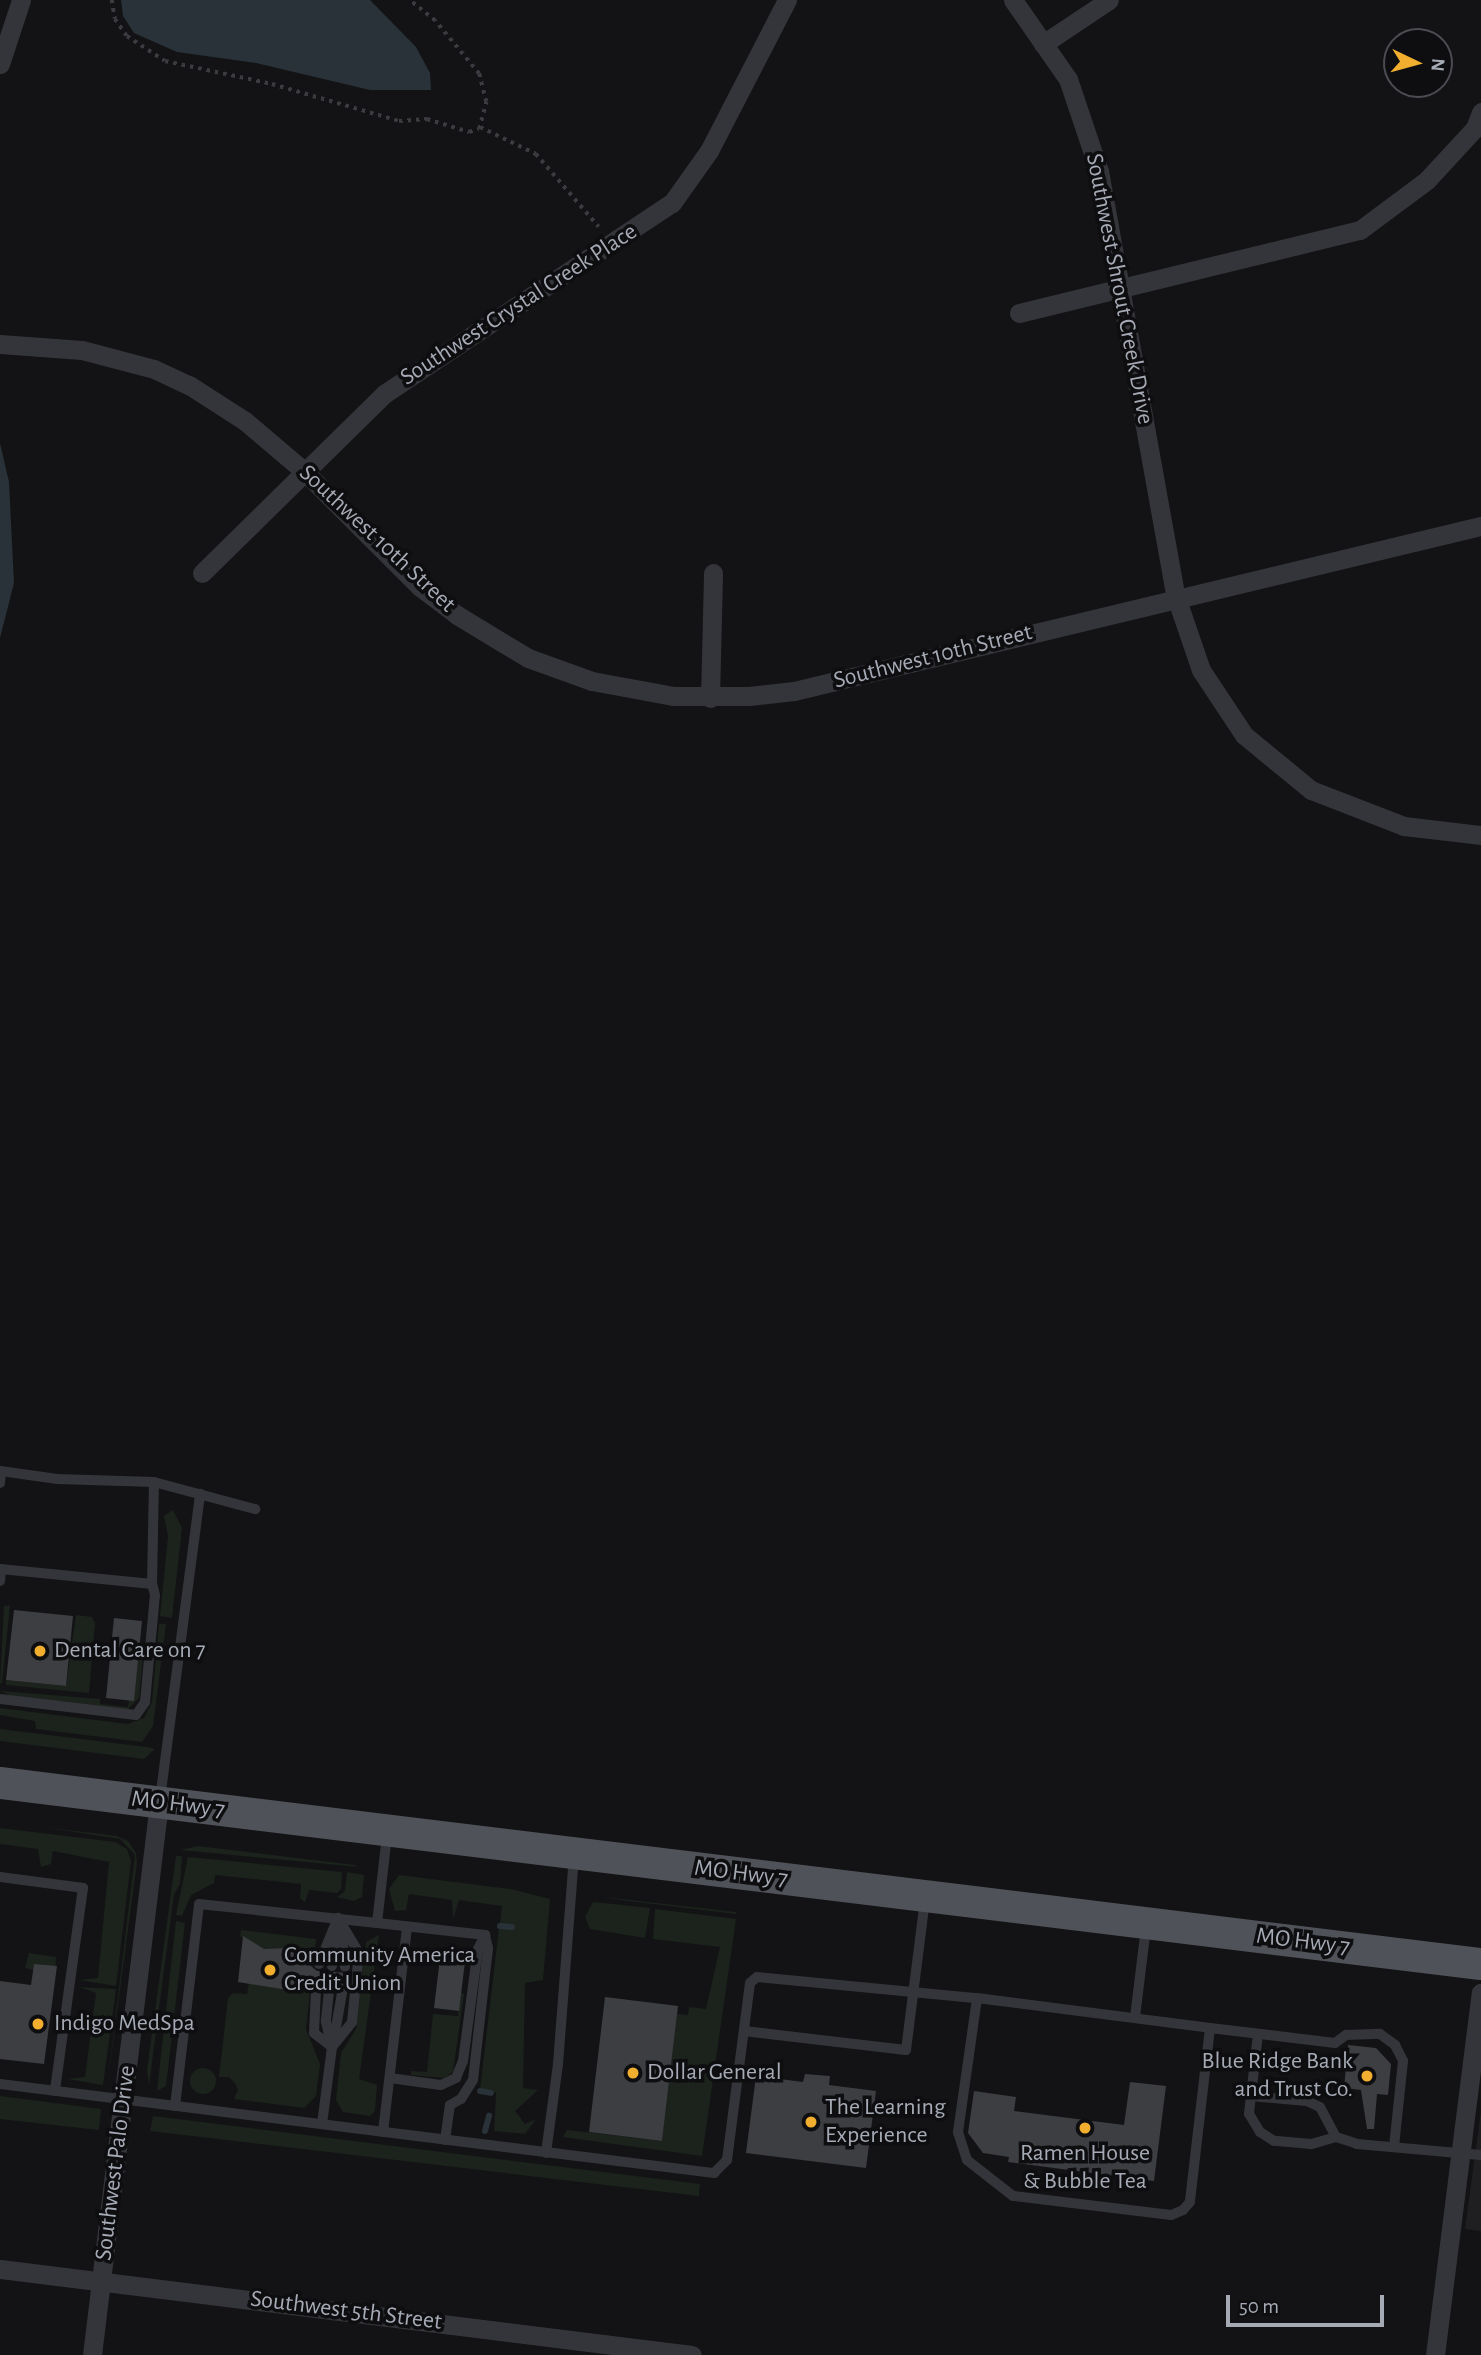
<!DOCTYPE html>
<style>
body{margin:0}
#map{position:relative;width:1481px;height:2355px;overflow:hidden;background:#131315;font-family:"Alegreya Sans",sans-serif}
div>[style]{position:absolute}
.built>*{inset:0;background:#1f1f22}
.green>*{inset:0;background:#1b231c}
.round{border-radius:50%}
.water>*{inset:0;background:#293238}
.stream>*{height:6px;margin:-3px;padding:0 3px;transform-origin:3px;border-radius:3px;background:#293238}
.building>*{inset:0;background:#3d3e42}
.path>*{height:3.5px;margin-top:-1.75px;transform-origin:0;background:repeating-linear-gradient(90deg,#3a3c41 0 3.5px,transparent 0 8.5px)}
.lane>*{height:10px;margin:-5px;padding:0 5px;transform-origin:5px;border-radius:5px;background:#34353a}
.street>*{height:19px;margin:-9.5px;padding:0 9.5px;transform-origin:9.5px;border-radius:9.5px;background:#34353a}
.primary>*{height:32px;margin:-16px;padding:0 16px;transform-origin:16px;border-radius:16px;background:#505259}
.dots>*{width:19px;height:19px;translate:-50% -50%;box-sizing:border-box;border:4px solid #0e0e10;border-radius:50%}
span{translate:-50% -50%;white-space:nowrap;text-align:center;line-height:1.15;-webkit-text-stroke:7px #0e0e10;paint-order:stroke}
.street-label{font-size:24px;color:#a5aab5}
.poi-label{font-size:24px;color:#a5aab5}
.left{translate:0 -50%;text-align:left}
.right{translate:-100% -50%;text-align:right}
.north{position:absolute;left:1383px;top:28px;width:70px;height:70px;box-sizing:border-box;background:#0e0e10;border:2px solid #4a4c52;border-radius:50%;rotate:95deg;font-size:19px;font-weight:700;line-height:28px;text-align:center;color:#a5aab5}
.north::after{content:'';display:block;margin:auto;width:24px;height:32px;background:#f2ae2e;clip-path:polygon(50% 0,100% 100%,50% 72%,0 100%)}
.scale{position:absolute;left:1226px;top:2295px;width:158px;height:32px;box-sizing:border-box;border:4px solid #a5aab5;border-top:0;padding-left:9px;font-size:21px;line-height:24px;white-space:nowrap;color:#a5aab5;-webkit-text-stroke:5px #0e0e10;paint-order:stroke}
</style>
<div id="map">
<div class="built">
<i style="clip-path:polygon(1481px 2111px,1481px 2231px,1465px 2229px)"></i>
</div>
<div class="green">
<i style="clip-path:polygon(173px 1510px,182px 1528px,172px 1618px,160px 1616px,168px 1536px,164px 1516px)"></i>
<i style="clip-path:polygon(10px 1605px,2px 1683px,0 1684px,4px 1606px)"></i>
<i style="clip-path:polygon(76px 1615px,92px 1617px,95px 1623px,89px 1693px,6px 1685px,6px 1680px,66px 1686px)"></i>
<i style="clip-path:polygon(159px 1624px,166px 1624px,153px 1726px,142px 1742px,36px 1729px,35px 1721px,0 1715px,0 1708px,128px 1724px,144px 1718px,152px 1702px)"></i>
<i style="clip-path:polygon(139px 1647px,144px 1647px,139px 1698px,127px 1710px,14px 1697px,1px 1691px,100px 1699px,100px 1704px,128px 1707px,129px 1700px,134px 1700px)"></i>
<i style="clip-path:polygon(0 1729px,147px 1747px,155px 1749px,144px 1759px,0 1741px)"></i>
<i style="clip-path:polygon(43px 1827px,117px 1836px,128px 1841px,136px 1853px,137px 1862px,108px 2080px,135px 1855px,120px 1839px)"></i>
<i style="clip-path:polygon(0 1828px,115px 1842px,127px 1849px,131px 1861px,116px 1986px,79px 1980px,98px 1978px,109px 1862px,53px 1851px,51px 1864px,41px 1867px,38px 1849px,0 1844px)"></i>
<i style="clip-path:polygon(198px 1846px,354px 1865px,359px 1867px,180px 1850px)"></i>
<i style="clip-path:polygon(176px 1856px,182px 1856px,180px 1884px,174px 1894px,149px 2085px,147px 2070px)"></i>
<i style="clip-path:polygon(188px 1857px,342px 1872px,341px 1889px,337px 1893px,309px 1890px,305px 1902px,300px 1898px,301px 1884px,215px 1875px,214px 1883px,191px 1895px,182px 1916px,176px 1915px)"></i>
<i style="clip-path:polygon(347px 1872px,364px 1875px,362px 1897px,354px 1901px,337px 1897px,345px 1891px)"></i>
<i style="clip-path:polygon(399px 1875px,511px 1889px,550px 1899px,543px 1980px,525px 1983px,523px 2088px,538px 2090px,515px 2111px,525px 2124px,536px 2119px,525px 2134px,494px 2131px,496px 2093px,480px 2090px,499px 1928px,512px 1928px,500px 1924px,502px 1906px,459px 1900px,453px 1919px,452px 1900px,409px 1894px,406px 1910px,395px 1911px,389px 1889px)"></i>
<i style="clip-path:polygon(603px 1897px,736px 1912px,736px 1914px,620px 1900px)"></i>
<i style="clip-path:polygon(593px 1902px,650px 1908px,645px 1938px,590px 1929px,585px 1917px)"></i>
<i style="clip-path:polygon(655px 1909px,736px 1919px,702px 2156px,563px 2137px,567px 2130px,662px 2141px,677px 2014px,688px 2015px,689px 2007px,706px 2009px,720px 1947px,653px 1939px)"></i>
<i style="clip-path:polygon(176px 1921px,185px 1923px,166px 2086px,157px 2091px)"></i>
<i style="clip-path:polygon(241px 1930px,316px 1939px,306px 2029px,320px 2064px,316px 2096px,304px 2108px,234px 2099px,238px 2090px,235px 2083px,229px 2077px,219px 2077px,228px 1998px,233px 1993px,247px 1994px,249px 1983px,292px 1991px,293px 1983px,300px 1983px,303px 1957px,291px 1955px,287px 1948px,262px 1950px,240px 1936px)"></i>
<i style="clip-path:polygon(379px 1935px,359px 2079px,377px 2085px,375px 2111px,370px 2116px,343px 2112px,336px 2100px,341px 2053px,356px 2029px,366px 1942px)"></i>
<i style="clip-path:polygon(29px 1953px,56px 1957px,55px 1975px,25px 1968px)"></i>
<i style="clip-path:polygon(79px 1987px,116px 1989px,103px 2085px,68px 2079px,85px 2077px,96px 1993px)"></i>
<i style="clip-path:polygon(461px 1993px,464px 1994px,453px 2072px,444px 2078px,411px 2075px,411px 2071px,427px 2072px,433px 2014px,458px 2016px)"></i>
<i class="round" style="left:190px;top:2068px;width:26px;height:26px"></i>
<i style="clip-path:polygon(0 2096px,101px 2109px,99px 2130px,0 2119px)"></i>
<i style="clip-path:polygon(153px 2116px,700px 2184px,699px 2196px,150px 2131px)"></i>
</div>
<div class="water">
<i style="clip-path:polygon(121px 0,370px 0,416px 47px,430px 73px,431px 90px,370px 90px,256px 63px,177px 52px,134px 33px,123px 16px)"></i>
<i style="clip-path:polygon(0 443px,9px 482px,14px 583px,0 638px)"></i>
</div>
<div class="stream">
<i style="left:500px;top:1926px;width:12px;rotate:5deg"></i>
<i style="left:480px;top:2091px;width:11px;rotate:10deg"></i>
<i style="left:485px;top:2131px;width:16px;rotate:-75deg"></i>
</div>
<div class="building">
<i style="clip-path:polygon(14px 1610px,73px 1616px,66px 1686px,6px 1680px)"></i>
<i style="clip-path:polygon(114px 1618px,142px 1621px,134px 1701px,106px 1698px)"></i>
<i style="clip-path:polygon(243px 1936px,264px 1949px,288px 1948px,317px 1971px,349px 1973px,348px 1988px,316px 1983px,309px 1989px,293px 1987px,293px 1991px,238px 1982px)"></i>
<i style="clip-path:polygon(441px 1950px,466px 1953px,459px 2011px,434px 2008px)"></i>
<i style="clip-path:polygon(34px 1964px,57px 1966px,44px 2064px,0 2059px,0 1981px,31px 1985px)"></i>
<i style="clip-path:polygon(605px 1997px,678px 2006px,662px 2141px,589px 2132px)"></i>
<i style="clip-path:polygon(1348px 2045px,1376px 2048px,1391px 2064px,1388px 2095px,1377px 2094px,1374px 2129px,1367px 2129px,1361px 2090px,1344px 2088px)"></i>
<i style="clip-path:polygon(805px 2074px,830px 2076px,829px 2085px,876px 2091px,866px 2168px,746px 2153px,756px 2076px,803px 2082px)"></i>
<i style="clip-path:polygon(1130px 2082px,1166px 2086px,1154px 2181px,1008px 2162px,1009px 2157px,983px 2153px,968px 2133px,974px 2091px,1016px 2097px,1014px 2111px,1124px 2125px)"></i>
</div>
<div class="path">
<i style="left:112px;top:0;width:19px;rotate:81deg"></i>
<i style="left:115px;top:19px;width:21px;rotate:55deg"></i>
<i style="left:127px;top:36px;width:45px;rotate:33.3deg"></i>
<i style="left:165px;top:61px;width:109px;rotate:12.1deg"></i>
<i style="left:272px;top:84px;width:132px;rotate:16.2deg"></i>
<i style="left:399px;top:121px;width:28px;rotate:-4deg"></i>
<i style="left:427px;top:119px;width:44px;rotate:17.2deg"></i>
<i style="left:469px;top:132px;width:10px;rotate:-17deg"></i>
<i style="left:479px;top:129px;width:28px;rotate:-75deg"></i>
<i style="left:486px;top:102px;width:29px;rotate:-104deg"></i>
<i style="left:479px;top:74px;width:69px;rotate:-129.7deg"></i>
<i style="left:435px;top:21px;width:33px;rotate:-141deg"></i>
<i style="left:480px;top:127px;width:62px;rotate:25.7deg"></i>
<i style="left:536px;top:154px;width:96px;rotate:49.2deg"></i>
</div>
<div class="lane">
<i style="left:0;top:1471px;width:58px;rotate:8deg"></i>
<i style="left:57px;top:1479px;width:97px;rotate:1.8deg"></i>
<i style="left:154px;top:1482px;width:105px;rotate:15deg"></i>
<i style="left:0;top:1483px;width:12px;rotate:-85deg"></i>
<i style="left:0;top:1569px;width:153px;rotate:5.6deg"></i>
<i style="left:152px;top:1584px;width:102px;rotate:-88.9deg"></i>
<i style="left:0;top:1581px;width:12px;rotate:-85deg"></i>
<i style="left:0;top:1699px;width:137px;rotate:6.7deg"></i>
<i style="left:136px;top:1715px;width:16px;rotate:-55deg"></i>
<i style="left:145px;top:1702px;width:107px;rotate:-84.7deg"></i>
<i style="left:155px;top:1595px;width:11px;rotate:-105deg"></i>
<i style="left:160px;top:1799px;width:308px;rotate:-82.5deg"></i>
<i style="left:0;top:1877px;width:84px;rotate:7.5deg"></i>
<i style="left:83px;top:1888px;width:205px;rotate:97.9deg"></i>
<i style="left:377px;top:1923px;width:109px;rotate:6.3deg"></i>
<i style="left:342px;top:1933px;width:34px;rotate:85deg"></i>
<i style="left:319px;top:1964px;width:50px;rotate:-67.6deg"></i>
<i style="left:332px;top:1966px;width:40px;rotate:-82.9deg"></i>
<i style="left:316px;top:1990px;width:43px;rotate:92.7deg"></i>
<i style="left:314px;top:2033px;width:23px;rotate:38deg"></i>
<i style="left:329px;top:1991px;width:31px;rotate:96deg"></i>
<i style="left:326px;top:2022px;width:26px;rotate:77deg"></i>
<i style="left:977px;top:1998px;width:235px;rotate:7.3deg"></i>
<i style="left:1210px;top:2028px;width:175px;rotate:96.6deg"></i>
<i style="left:1190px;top:2202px;width:11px;rotate:131deg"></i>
<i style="left:1183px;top:2210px;width:13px;rotate:157deg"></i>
<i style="left:1171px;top:2215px;width:159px;rotate:-173.1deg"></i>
<i style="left:1013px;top:2196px;width:58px;rotate:-142deg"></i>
<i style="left:967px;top:2160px;width:29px;rotate:-108deg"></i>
<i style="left:958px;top:2132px;width:135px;rotate:-81.9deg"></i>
<i style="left:1135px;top:2017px;width:91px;rotate:-83deg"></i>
<i style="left:1210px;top:2028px;width:126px;rotate:6.8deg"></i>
<i style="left:1335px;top:2043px;width:14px;rotate:-36deg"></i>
<i style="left:1346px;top:2035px;width:34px;rotate:-2deg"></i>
<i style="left:1380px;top:2034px;width:19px;rotate:36deg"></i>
<i style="left:1395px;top:2045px;width:18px;rotate:63deg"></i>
<i style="left:1403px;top:2061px;width:86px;rotate:96deg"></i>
<i style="left:744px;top:2031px;width:163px;rotate:6.7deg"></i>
<i style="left:906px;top:2050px;width:151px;rotate:-82.8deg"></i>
<i style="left:333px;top:2044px;width:52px;rotate:-80deg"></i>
<i style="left:390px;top:2078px;width:51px;rotate:7.8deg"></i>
<i style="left:441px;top:2085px;width:17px;rotate:-25deg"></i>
<i style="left:456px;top:2078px;width:18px;rotate:-68deg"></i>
<i style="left:463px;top:2061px;width:113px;rotate:-82.4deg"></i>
<i style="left:478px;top:1949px;width:16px;rotate:-63deg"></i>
<i style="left:0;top:2084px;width:720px;rotate:7.11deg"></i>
<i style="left:714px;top:2173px;width:18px;rotate:-45deg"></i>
<i style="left:727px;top:2160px;width:178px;rotate:-82.6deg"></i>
<i style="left:750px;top:1983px;width:9px;rotate:-41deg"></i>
<i style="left:757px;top:1977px;width:221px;rotate:5.5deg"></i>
<i style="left:1251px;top:2096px;width:62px;rotate:-83.6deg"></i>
<i style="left:175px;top:2106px;width:203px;rotate:-83.2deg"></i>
<i style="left:199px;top:1904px;width:179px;rotate:6.1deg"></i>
<i style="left:377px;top:1923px;width:89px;rotate:-83.5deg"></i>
<i style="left:322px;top:2124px;width:78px;rotate:-82.6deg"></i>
<i style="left:332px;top:2047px;width:32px;rotate:-51deg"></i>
<i style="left:352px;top:2022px;width:69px;rotate:-84.2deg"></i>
<i style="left:359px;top:1953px;width:41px;rotate:-121deg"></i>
<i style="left:383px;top:2132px;width:206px;rotate:-83.3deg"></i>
<i style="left:1336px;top:2137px;width:26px;rotate:164deg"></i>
<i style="left:1311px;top:2144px;width:37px;rotate:-175deg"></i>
<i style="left:1274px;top:2141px;width:17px;rotate:-147deg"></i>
<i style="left:1260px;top:2132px;width:21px;rotate:-121deg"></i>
<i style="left:1249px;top:2114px;width:18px;rotate:-84deg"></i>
<i style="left:1251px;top:2096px;width:56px;rotate:5.1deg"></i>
<i style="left:1307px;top:2101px;width:14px;rotate:25deg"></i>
<i style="left:1320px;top:2107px;width:34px;rotate:62deg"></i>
<i style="left:1336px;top:2137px;width:22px;rotate:18deg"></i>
<i style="left:1357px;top:2144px;width:124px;rotate:5.1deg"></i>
<i style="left:445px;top:2140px;width:35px;rotate:-82deg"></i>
<i style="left:450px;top:2105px;width:13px;rotate:-29deg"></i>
<i style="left:461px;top:2099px;width:22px;rotate:-58deg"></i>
<i style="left:473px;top:2080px;width:133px;rotate:-83.5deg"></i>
<i style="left:488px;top:1948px;width:13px;rotate:-103deg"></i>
<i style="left:546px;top:2153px;width:90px;rotate:-82.3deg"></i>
<i style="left:558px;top:2064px;width:208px;rotate:-85.6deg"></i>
</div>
<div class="street">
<i style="left:1013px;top:0;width:96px;rotate:55.2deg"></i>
<i style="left:1068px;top:79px;width:97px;rotate:71.4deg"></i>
<i style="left:1099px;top:171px;width:433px;rotate:79.8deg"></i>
<i style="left:1176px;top:597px;width:77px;rotate:71.1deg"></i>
<i style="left:1201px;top:670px;width:78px;rotate:56.5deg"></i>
<i style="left:1244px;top:735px;width:87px;rotate:39.4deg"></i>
<i style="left:1311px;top:790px;width:100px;rotate:21.2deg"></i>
<i style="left:1404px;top:826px;width:78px;rotate:6.7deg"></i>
<i style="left:1043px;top:44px;width:79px;rotate:-33.7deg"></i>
<i style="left:0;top:64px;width:67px;rotate:-71.8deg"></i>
<i style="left:1019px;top:313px;width:351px;rotate:-13.7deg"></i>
<i style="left:1360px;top:230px;width:84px;rotate:-36.7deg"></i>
<i style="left:1427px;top:180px;width:71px;rotate:-47.3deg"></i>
<i style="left:1475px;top:128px;width:17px;rotate:-69deg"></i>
<i style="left:0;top:344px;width:82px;rotate:4.2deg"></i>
<i style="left:82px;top:350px;width:74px;rotate:14.8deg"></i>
<i style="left:154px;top:369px;width:38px;rotate:25deg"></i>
<i style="left:189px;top:385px;width:67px;rotate:32.7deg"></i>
<i style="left:245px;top:421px;width:80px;rotate:40.4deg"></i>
<i style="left:306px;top:473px;width:161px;rotate:45deg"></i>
<i style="left:420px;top:587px;width:46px;rotate:37.1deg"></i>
<i style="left:457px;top:615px;width:83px;rotate:31.2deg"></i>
<i style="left:528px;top:658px;width:68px;rotate:19.8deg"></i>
<i style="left:592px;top:681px;width:82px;rotate:10.5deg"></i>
<i style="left:673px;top:696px;width:76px"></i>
<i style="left:749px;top:696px;width:45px;rotate:-6.3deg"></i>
<i style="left:794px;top:691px;width:707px;rotate:-13.51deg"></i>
<i style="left:202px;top:573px;width:255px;rotate:-44.5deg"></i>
<i style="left:384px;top:394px;width:346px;rotate:-33.6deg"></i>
<i style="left:672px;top:203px;width:64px;rotate:-54.6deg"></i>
<i style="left:709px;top:151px;width:170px;rotate:-62.7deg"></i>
<i style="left:710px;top:698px;width:125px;rotate:-88.6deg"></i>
<i style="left:0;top:2269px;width:697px;rotate:7.08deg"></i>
<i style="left:92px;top:2355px;width:556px;rotate:-83.08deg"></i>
<i style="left:1435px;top:2355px;width:365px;rotate:-82.8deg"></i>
</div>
<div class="primary">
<i style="left:0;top:1783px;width:1492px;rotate:6.97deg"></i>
</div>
<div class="dots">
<i style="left:40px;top:1651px;background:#f2ae2e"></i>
<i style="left:270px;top:1970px;background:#f2ae2e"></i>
<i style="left:38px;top:2024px;background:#f2ae2e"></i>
<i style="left:633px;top:2073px;background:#f2ae2e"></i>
<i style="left:1367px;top:2076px;background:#f2ae2e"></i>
<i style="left:811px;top:2122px;background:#f2ae2e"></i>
<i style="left:1085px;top:2128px;background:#f2ae2e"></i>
</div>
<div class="street-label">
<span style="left:1119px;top:289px;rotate:79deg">Southwest Shrout Creek Drive</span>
<span style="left:519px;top:305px;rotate:-33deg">Southwest Crystal Creek Place</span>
<span style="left:377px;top:539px;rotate:43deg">Southwest 10th Street</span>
<span style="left:933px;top:657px;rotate:-14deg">Southwest 10th Street</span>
<span style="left:178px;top:1805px;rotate:7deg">MO Hwy 7</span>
<span style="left:741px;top:1874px;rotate:7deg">MO Hwy 7</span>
<span style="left:1303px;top:1942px;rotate:7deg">MO Hwy 7</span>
<span style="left:116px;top:2163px;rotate:-83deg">Southwest Palo Drive</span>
<span style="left:346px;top:2311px;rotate:7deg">Southwest 5th Street</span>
</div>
<div class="poi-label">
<span class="left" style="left:54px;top:1651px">Dental Care on 7</span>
<span class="left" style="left:284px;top:1970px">Community America<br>Credit Union</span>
<span class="left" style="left:54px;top:2024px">Indigo MedSpa</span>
<span class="right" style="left:1353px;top:2076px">Blue Ridge Bank<br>and Trust Co.</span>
<span class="left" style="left:647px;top:2073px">Dollar General</span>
<span class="left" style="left:825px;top:2122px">The Learning<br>Experience</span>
<span style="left:1085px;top:2168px">Ramen House<br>&amp; Bubble Tea</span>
</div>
<div class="north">N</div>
<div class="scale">50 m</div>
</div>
